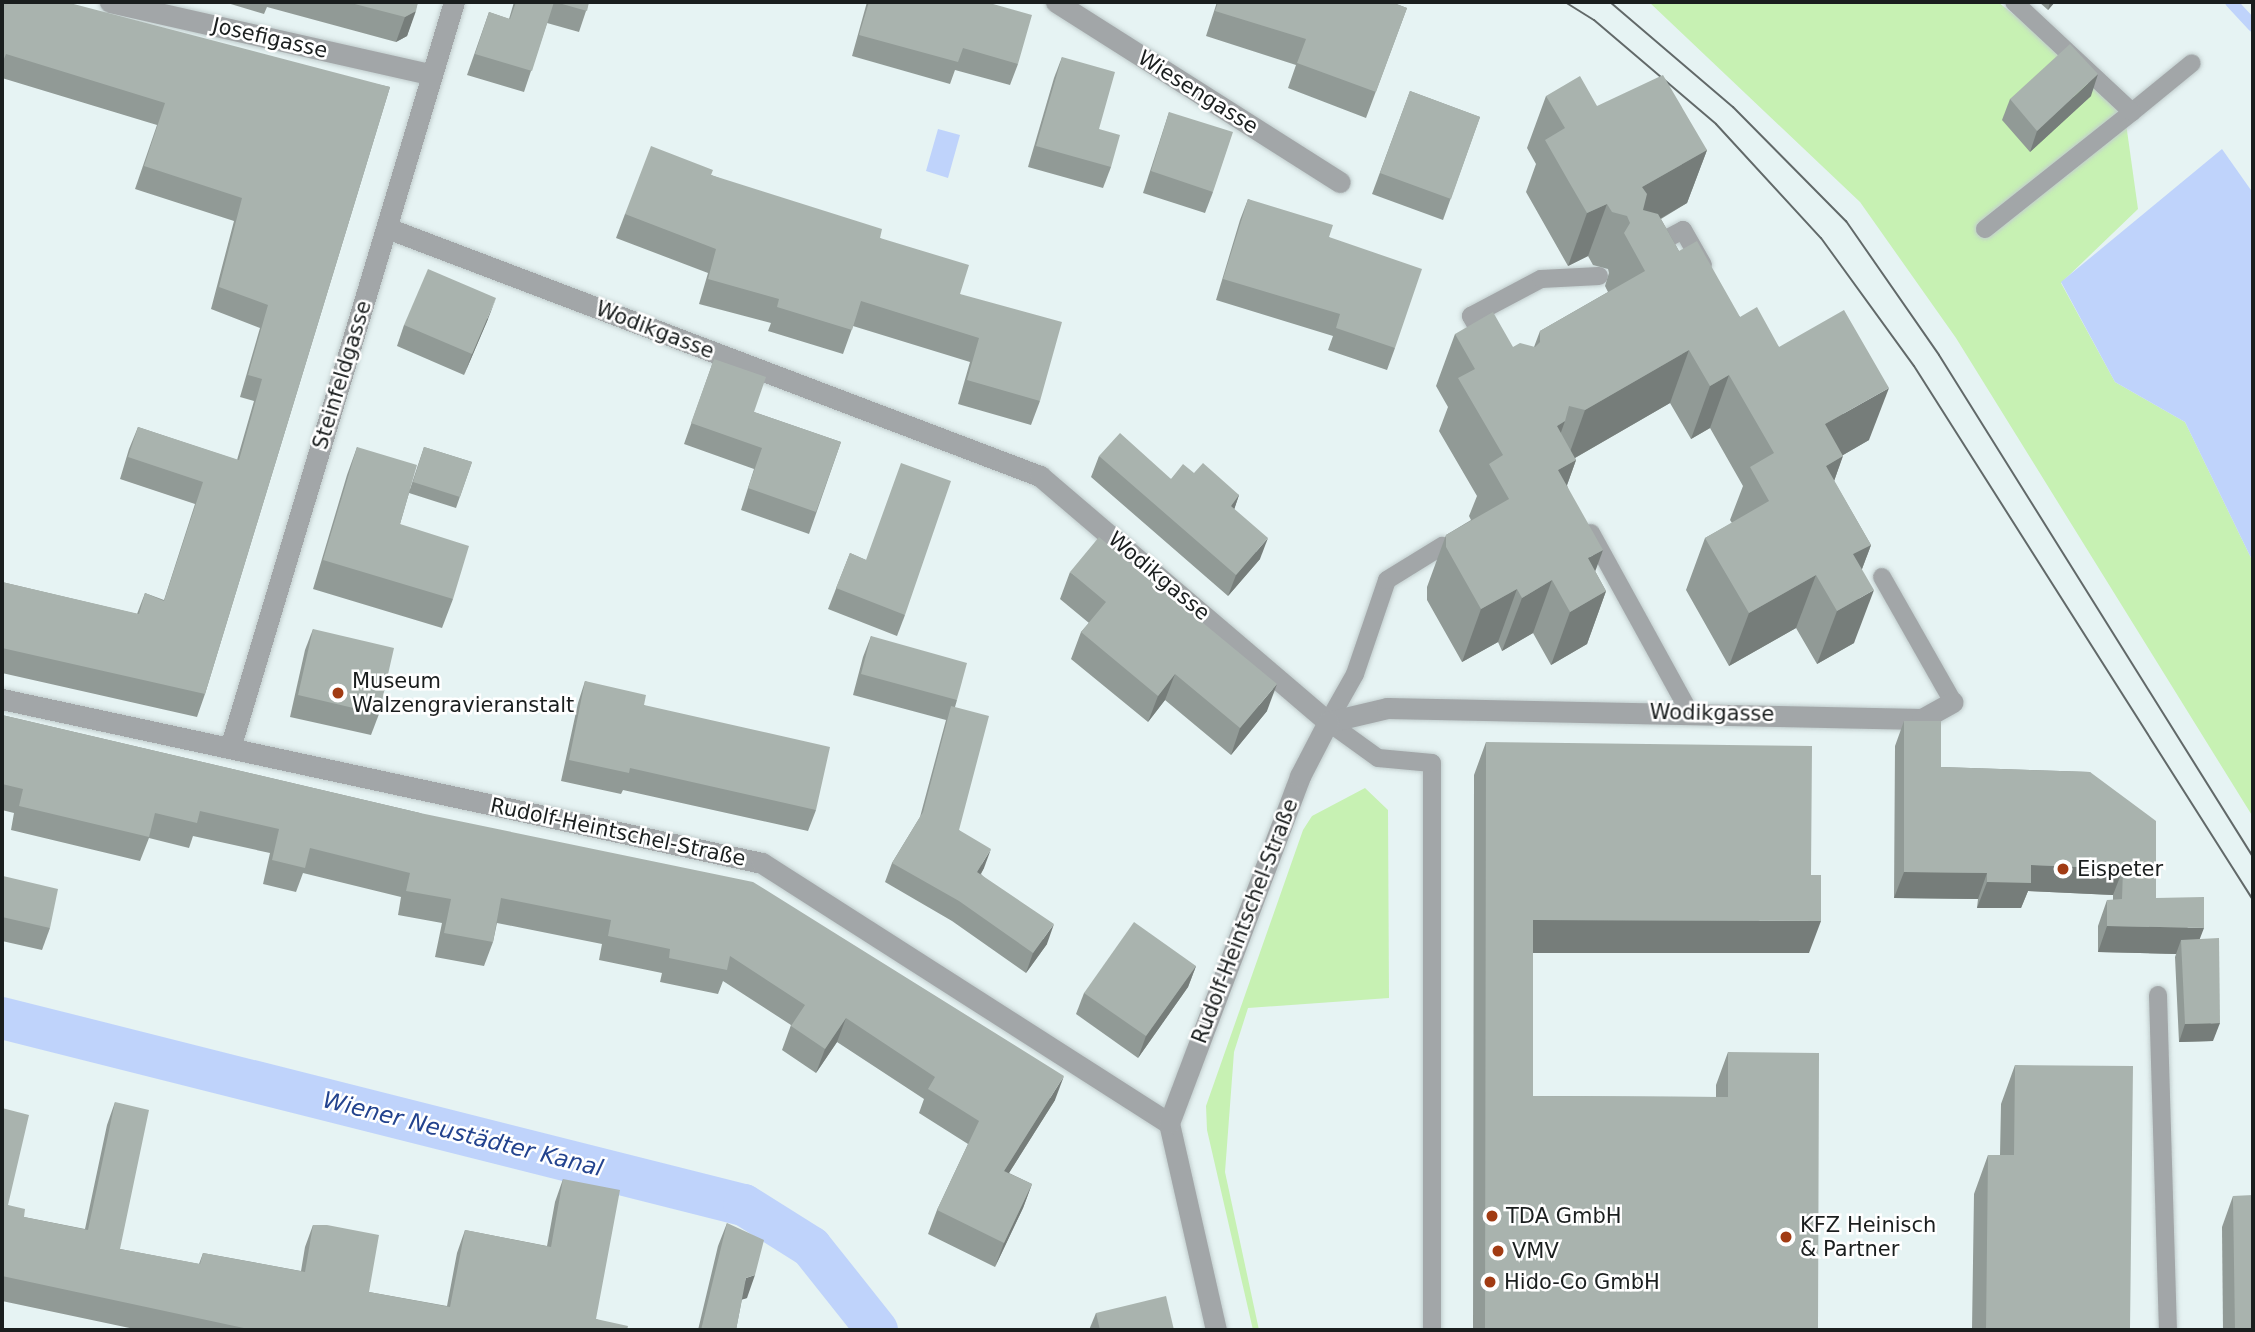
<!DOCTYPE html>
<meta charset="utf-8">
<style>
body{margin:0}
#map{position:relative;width:2255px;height:1332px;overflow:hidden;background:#e6f3f3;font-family:"DejaVu Sans",sans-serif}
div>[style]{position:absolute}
.green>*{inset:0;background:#c7f1b3}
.water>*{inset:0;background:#bfd3fb}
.stream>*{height:12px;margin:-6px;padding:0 6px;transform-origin:6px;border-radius:6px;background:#bfd3fb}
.canal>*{height:42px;margin:-21px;padding:0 21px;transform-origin:21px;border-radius:21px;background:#bfd3fb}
.roads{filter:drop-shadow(0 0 2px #c1cdcd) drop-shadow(0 0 2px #c1cdcd)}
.lane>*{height:18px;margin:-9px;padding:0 9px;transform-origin:9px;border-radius:9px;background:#a2a6a8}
.street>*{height:21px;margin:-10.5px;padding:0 10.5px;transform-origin:10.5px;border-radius:10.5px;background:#a2a6a8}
.tram>*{height:2px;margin:-1px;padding:0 1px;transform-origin:1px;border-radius:1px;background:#626969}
.wall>*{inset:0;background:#919a96}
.shaded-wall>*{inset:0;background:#767d7a}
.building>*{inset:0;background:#a9b3ae}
.dots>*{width:19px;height:19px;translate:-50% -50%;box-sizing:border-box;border:4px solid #fff;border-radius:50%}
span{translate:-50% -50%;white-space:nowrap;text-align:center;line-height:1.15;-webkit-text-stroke:5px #fff;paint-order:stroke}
.street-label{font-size:21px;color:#1a1e1e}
.poi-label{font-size:21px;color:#1a1e1e}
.left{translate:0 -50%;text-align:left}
.water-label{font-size:23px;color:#23438e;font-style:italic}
.frame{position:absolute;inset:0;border:4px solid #1a1e1e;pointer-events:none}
</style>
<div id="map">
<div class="green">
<i style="clip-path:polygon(1649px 2px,1998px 2px,2123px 102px,2138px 209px,2061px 283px,2115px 382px,2185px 422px,2253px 562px,2253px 817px,1956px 338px,1860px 202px)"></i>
<i style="clip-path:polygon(1365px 788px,1388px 810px,1389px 998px,1248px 1008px,1234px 1052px,1225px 1172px,1259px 1330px,1253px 1330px,1207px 1130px,1206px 1106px,1303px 830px,1312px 816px)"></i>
</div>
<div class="water">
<i style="clip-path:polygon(938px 129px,960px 135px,948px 178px,926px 171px)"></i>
<i style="clip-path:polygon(2222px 149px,2253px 193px,2253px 562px,2185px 422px,2115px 382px,2061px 282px)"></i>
</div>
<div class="stream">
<i style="left:2231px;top:2px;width:33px;rotate:47deg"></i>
</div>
<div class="canal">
<i style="left:2px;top:1018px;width:765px;rotate:14.15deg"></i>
<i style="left:744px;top:1205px;width:79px;rotate:32.1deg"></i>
<i style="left:811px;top:1247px;width:106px;rotate:51.5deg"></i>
</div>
<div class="roads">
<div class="lane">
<i style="left:2132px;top:112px;width:77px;rotate:-39.2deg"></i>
<i style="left:1985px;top:229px;width:188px;rotate:-38.5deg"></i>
<i style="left:2132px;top:112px;width:161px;rotate:-137deg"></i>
<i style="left:1651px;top:247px;width:36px;rotate:-28deg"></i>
<i style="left:1683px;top:230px;width:40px;rotate:60.3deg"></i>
<i style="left:1486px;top:343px;width:31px;rotate:-119deg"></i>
<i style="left:1471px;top:316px;width:79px;rotate:-27.9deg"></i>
<i style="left:1541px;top:279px;width:58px;rotate:-3deg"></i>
<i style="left:1591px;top:533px;width:203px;rotate:61.2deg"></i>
<i style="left:1882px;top:577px;width:144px;rotate:60.4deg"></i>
<i style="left:2158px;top:995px;width:335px;rotate:88.3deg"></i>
<i style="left:1432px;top:1330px;width:567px;rotate:-90deg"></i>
<i style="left:1432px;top:763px;width:54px;rotate:-174.7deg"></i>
<i style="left:1378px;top:758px;width:62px;rotate:-144.2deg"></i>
<i style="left:1328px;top:722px;width:55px;rotate:-60.6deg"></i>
<i style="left:1355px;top:674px;width:99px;rotate:-71.2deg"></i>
<i style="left:1387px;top:580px;width:65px;rotate:-31.7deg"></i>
</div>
<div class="street">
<i style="left:110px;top:2px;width:328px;rotate:12.7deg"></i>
<i style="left:1056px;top:2px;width:336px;rotate:32.4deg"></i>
<i style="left:387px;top:228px;width:699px;rotate:20.8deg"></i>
<i style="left:1040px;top:476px;width:379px;rotate:40.5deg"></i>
<i style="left:1328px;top:722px;width:61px;rotate:-13.3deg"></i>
<i style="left:1387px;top:708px;width:535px;rotate:1.18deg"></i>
<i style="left:1922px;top:719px;width:35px;rotate:-29deg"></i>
<i style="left:2px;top:699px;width:777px;rotate:12.18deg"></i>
<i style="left:762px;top:863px;width:483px;rotate:32.6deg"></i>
<i style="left:230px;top:748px;width:779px;rotate:-73.29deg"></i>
<i style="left:1216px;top:1330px;width:212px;rotate:-102.8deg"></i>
<i style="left:1169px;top:1123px;width:371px;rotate:-69.3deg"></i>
<i style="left:1300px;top:776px;width:61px;rotate:-62.6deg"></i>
</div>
</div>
<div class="tram">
<i style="left:1565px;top:2px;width:34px;rotate:32deg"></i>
<i style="left:1594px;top:20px;width:160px;rotate:40.4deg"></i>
<i style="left:1716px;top:124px;width:155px;rotate:47.4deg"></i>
<i style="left:1821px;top:238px;width:158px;rotate:54deg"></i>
<i style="left:1914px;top:366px;width:633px;rotate:57.59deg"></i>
<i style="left:1610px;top:2px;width:162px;rotate:40.5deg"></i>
<i style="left:1733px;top:107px;width:161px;rotate:45.3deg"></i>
<i style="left:1846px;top:221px;width:163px;rotate:55.2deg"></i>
<i style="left:1939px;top:355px;width:592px;rotate:57.97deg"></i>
</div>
<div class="wall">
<i style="clip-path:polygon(2px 2px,390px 87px,205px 694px,197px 717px,2px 673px,2px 582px,137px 614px,145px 593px,164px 600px,195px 504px,120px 479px,129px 449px,138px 427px,237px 460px,254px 401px,240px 397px,260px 328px,211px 309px,234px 221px,135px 189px,157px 125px,2px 78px)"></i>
<i style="clip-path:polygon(224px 2px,418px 2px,407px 36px,396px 42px,267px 7px,264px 14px)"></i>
<i style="clip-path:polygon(514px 2px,589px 2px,579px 32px,547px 23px,524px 92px,467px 75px,489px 12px,509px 19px)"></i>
<i style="clip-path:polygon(867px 2px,986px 2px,1018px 64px,1010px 85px,955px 70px,950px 84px,852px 56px)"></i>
<i style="clip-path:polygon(1217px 2px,1391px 2px,1407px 8px,1366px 118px,1288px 88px,1296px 65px,1206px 36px)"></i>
<i style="clip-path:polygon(2039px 2px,2055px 2px,2048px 10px)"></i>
<i style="clip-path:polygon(1062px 57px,1099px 129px,1111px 167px,1103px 188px,1028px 167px,1054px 78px)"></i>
<i style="clip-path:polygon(1410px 91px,1480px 117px,1443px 220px,1372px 194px)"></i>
<i style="clip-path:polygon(1546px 96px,1597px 106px,1707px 150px,1687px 203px,1661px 219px,1679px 251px,1740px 317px,1779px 347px,1869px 440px,1843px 455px,1834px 481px,1871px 545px,1862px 569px,1854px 643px,1817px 664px,1796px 628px,1729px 666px,1686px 590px,1705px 538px,1732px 523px,1730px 520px,1743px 486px,1710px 428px,1691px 439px,1670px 403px,1575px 458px,1576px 460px,1567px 485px,1595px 571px,1606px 591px,1587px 644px,1551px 665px,1533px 633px,1502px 651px,1498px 642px,1462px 662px,1427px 600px,1427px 587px,1446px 535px,1471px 520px,1469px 516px,1477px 496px,1439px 431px,1448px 407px,1436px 386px,1455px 334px,1513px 347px,1534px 347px,1540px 331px,1608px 292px,1605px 286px,1609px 273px,1608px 269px,1593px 265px,1588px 256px,1568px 266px,1526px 192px,1536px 164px,1527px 148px)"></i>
<i style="clip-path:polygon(2091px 96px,2030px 152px,2002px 120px,2010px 99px)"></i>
<i style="clip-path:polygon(1169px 112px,1213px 192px,1205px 213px,1143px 193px)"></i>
<i style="clip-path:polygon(711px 175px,880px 238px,960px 294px,1040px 401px,1031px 425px,958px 404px,970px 362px,853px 326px,843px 354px,768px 331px,771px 323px,699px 304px,708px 273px,616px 238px,625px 214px)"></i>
<i style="clip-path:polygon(1248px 199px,1329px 237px,1395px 348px,1387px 370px,1328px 350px,1333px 336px,1216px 300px,1240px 220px)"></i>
<i style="clip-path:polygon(488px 319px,464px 375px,397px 346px,404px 325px)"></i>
<i style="clip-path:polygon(714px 359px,754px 412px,841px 442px,809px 534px,741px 510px,754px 469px,684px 444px)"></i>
<i style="clip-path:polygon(357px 447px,410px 489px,424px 447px,472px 462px,456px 508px,409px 493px,400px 524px,453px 599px,442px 628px,313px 589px,347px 475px)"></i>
<i style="clip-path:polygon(1099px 456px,1171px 479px,1194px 473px,1239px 495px,1234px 509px,1260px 559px,1228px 596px,1091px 477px)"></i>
<i style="clip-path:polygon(850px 553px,866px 560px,905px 615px,897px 636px,828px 609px)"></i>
<i style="clip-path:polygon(1070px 572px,1267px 711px,1231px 755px,1165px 700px,1148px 722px,1071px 659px,1081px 632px,1089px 623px,1060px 599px)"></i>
<i style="clip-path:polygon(313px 629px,379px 714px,371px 735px,290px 717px,305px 650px)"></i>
<i style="clip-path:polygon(871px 636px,957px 700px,955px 707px,959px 830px,984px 868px,981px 874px,1047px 944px,1026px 973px,952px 921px,885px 882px,892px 863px,920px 817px,946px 720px,853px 695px,863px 657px)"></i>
<i style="clip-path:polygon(585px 681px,644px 705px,816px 810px,808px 831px,623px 790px,621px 794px,561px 781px,578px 703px)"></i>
<i style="clip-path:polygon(2px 715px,420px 813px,1055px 1100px,1009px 1173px,1032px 1184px,1023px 1208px,995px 1267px,928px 1234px,937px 1210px,968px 1144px,919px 1113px,924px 1099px,837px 1042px,816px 1073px,782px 1050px,791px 1025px,723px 981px,718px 994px,660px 982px,662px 973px,599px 960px,602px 944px,497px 923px,493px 942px,484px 966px,435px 957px,442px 923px,398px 915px,401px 897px,303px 873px,296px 892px,263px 884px,270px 853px,193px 836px,189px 848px,149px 838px,140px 861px,11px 830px,14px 813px,2px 810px)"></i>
<i style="clip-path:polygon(1904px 721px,1941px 767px,2090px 772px,2156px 898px,2200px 939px,2213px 1041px,2179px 1042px,2175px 957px,2176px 954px,2098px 952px,2098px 926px,2107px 900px,2113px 900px,2113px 895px,2028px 891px,2021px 908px,1977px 908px,1978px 899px,1894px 898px,1895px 746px)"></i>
<i style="clip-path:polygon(1486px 742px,1809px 953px,1533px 953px,1533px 1096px,1716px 1097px,1716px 1085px,1728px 1052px,1818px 1330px,1473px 1330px,1474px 775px)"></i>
<i style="clip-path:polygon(3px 876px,50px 928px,42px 950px,2px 941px,2px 881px)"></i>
<i style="clip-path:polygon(1196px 966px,1188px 987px,1138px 1058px,1076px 1014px,1084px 993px)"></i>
<i style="clip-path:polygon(2015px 1065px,2130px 1330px,1972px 1330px,1974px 1194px,1988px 1155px,2000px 1155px,2001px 1104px)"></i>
<i style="clip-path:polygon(115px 1102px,120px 1249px,199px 1264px,203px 1253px,301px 1271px,305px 1247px,313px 1225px,369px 1292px,447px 1306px,457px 1253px,465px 1230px,547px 1246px,555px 1202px,563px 1179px,596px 1319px,627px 1330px,139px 1330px,2px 1301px,2px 1108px,8px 1205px,24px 1217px,85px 1229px,107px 1125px)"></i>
<i style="clip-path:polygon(2233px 1196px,2253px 1330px,2223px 1330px,2222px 1227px)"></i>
<i style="clip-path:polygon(727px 1223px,747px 1298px,742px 1299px,736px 1330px,698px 1330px,718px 1246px)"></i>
<i style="clip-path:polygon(1096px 1313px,1174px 1330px,1089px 1330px)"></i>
</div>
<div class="shaded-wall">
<i style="clip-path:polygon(2050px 2px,2055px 2px,2048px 10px)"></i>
<i style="clip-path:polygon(416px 11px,407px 36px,396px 42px,405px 17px)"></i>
<i style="clip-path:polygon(2098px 74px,2091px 96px,2030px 152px,2037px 131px)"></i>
<i style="clip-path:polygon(1707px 150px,1687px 203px,1627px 238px,1642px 187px)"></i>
<i style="clip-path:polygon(1607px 204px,1588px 256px,1568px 266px,1587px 213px)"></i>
<i style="clip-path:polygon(496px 298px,488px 319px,464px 375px,472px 354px)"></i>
<i style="clip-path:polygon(1689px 350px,1670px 403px,1566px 463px,1585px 410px)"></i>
<i style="clip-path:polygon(1729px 375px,1710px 428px,1691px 439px,1710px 386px)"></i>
<i style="clip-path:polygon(1889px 388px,1869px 440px,1805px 477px,1825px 424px)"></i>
<i style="clip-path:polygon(1565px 421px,1546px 474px,1557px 426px)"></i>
<i style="clip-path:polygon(1843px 456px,1824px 509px,1826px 466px)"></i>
<i style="clip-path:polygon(1576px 460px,1557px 513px,1558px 470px)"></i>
<i style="clip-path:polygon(1239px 495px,1232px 516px,1231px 506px)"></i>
<i style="clip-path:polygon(1268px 538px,1260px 559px,1228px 596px,1236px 575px)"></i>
<i style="clip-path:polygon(1871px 545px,1851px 598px,1853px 554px)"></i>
<i style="clip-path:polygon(1603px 550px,1584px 602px,1569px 611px,1588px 558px)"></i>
<i style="clip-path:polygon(1816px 575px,1796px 628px,1729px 666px,1749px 613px)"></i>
<i style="clip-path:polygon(1552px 580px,1533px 633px,1502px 651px,1522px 598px)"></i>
<i style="clip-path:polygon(1517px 589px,1498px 642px,1462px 662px,1481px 609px)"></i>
<i style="clip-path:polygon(1874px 590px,1854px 643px,1817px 664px,1837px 611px)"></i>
<i style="clip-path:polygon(1606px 591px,1587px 644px,1551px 665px,1570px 612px)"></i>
<i style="clip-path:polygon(1175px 674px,1165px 700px,1148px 722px,1158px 696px)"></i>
<i style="clip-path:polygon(1277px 684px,1267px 711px,1231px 755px,1240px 728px)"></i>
<i style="clip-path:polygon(991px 849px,984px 868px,970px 891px,977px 872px)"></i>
<i style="clip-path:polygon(2031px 865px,2123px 869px,2113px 895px,2028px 891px,2021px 908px,1977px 908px,1987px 882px)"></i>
<i style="clip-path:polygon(1904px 872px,1987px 873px,1978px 899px,1894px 898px)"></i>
<i style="clip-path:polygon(1533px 920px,1821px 921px,1809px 953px,1521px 953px)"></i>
<i style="clip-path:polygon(1054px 924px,1047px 944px,1026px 973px,1033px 953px)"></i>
<i style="clip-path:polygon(2107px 926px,2204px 928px,2194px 954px,2181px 940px,2176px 954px,2098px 952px)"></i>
<i style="clip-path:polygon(1196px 966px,1188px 987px,1138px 1058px,1146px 1036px)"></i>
<i style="clip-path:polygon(846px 1018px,837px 1042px,816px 1073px,825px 1049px)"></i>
<i style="clip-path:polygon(2220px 1023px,2213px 1041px,2179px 1042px,2185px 1024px)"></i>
<i style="clip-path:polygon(1064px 1076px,1055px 1100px,995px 1195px,1004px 1171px)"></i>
<i style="clip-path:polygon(1032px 1184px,1023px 1208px,995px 1267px,1004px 1243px)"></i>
<i style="clip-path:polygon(755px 1275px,747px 1298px,738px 1301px,746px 1278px)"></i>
</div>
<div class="building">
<i style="clip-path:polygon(2px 2px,66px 2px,390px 87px,205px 694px,2px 648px,2px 582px,139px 614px,145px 593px,164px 601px,203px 482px,128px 457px,138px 427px,239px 460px,262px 379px,248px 375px,268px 305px,219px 287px,242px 198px,144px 166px,165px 103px,6px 54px,2px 64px)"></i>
<i style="clip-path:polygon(347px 2px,418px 2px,416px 11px,405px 17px)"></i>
<i style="clip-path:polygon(516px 2px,554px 2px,532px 71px,475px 54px,489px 12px,510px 19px)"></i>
<i style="clip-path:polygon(555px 2px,589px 2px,587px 11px)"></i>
<i style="clip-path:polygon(869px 2px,986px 2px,1032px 15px,1018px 64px,963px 48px,958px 62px,859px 35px)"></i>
<i style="clip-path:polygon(1218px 2px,1391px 2px,1407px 8px,1376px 92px,1297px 63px,1306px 39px,1215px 11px)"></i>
<i style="clip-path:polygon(2070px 44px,2098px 74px,2037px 131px,2010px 99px)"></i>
<i style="clip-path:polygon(1062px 57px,1115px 72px,1099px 129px,1120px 135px,1111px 167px,1036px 146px)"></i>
<i style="clip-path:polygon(1663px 75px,1707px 150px,1642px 187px,1647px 194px,1643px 210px,1658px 214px,1679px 251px,1697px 241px,1740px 317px,1757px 307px,1779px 347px,1844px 310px,1889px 388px,1825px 424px,1843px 456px,1826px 466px,1871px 545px,1853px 554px,1874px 590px,1837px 611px,1816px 575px,1749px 613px,1705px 538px,1769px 501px,1750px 467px,1774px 453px,1729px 375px,1710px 386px,1689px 350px,1585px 410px,1569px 406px,1565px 421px,1557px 426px,1576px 460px,1558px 470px,1603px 550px,1588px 558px,1606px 591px,1570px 612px,1552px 580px,1522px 598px,1517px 589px,1481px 609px,1446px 547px,1446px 535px,1509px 499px,1489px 464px,1503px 455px,1458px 378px,1475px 369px,1455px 334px,1493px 312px,1513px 347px,1520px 343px,1535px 347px,1540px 342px,1540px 331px,1645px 271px,1624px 233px,1630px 223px,1627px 216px,1612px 212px,1607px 204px,1587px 213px,1569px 182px,1545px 140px,1565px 128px,1546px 96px,1580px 76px,1597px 106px)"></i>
<i style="clip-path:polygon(1410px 91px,1480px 117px,1451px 199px,1380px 173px)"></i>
<i style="clip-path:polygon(1169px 112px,1233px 132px,1213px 192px,1151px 171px)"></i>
<i style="clip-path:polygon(651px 146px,713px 170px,711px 175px,882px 229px,880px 238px,969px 265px,960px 294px,1062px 322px,1040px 401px,967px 380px,979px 338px,861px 301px,852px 330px,777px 307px,779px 299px,708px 279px,716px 249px,625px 214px)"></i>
<i style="clip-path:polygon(1248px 199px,1333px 225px,1329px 237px,1422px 269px,1395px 348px,1336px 328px,1340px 314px,1223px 279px)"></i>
<i style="clip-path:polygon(428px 269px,496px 298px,472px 354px,404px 325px)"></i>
<i style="clip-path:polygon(714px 359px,766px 377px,754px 412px,841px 442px,816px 512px,748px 488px,762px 448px,691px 423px)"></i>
<i style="clip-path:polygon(1120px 433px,1171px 479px,1183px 464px,1194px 473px,1203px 463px,1239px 495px,1231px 506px,1268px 538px,1236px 575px,1099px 456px)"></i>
<i style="clip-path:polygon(357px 447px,417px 465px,400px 524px,469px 546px,453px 599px,323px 560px)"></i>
<i style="clip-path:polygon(424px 447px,472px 462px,460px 497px,413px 482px)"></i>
<i style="clip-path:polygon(901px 463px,951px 481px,905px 615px,836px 588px,850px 553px,866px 560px)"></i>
<i style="clip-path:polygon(1099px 537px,1277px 684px,1240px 728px,1175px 674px,1158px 696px,1081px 632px,1106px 602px,1070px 572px)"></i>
<i style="clip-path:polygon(313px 629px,394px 648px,379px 714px,298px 695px)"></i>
<i style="clip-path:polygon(871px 636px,967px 663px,957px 700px,861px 674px)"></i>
<i style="clip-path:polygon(585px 681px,646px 695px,644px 705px,830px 747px,816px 810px,630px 768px,629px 773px,569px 760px)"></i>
<i style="clip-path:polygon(951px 706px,989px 716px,959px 830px,991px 849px,977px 872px,1054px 924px,1033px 953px,959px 901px,892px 863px,923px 812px)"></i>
<i style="clip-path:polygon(2px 715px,420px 813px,753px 882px,1064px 1076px,1004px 1171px,1032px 1184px,1004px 1243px,937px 1210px,979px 1121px,928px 1089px,935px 1077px,846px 1018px,825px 1049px,791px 1026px,805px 1005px,730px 956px,727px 970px,669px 958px,670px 949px,608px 936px,611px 920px,501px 898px,493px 942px,444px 933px,451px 899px,406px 891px,410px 873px,310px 848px,305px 868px,272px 860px,279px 829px,200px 811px,197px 823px,155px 813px,149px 837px,19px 806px,23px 789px,2px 784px)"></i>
<i style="clip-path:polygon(1904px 721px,1941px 721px,1941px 767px,2090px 772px,2156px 821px,2156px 898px,2204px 897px,2204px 928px,2107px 926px,2107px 900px,2122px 899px,2123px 869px,2031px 865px,2031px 883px,1987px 882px,1987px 873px,1904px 872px)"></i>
<i style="clip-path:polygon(1486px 742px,1812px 746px,1811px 875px,1821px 875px,1821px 921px,1533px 920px,1533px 1096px,1728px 1097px,1728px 1052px,1819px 1053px,1818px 1330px,1485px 1330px)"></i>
<i style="clip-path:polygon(3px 876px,58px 889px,50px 928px,2px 917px,2px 884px)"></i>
<i style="clip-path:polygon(1134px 922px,1196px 966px,1146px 1036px,1084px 993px)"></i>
<i style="clip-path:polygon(2219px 938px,2220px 1023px,2185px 1024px,2181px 940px)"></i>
<i style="clip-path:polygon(2015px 1065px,2133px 1066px,2130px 1330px,1986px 1330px,1988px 1155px,2014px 1155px)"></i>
<i style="clip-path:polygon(115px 1102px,149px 1110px,120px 1249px,200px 1264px,203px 1253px,305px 1272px,313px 1225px,327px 1225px,379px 1235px,369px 1292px,450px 1307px,465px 1230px,551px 1247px,563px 1179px,620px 1190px,596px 1319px,628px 1326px,627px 1330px,253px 1330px,2px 1276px,2px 1108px,29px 1115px,8px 1205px,25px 1209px,24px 1217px,88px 1230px)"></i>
<i style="clip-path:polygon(2253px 1195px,2253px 1330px,2235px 1330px,2233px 1196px)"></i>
<i style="clip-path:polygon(727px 1223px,764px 1240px,755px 1275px,746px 1278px,736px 1330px,701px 1330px)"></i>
<i style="clip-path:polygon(1166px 1296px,1174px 1330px,1100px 1330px,1096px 1313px)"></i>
</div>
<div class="dots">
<i style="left:338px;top:693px;background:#a13b13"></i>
<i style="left:2063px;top:869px;background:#a13b13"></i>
<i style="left:1492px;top:1216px;background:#a13b13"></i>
<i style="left:1786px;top:1237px;background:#a13b13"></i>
<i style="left:1498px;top:1251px;background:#a13b13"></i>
<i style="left:1490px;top:1282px;background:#a13b13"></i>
</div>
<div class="street-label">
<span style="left:270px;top:38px;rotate:13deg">Josefigasse</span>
<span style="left:1198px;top:92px;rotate:32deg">Wiesengasse</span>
<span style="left:655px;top:330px;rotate:21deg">Wodikgasse</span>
<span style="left:342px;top:375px;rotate:-73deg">Steinfeldgasse</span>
<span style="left:1159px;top:576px;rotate:40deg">Wodikgasse</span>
<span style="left:1712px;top:713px;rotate:1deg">Wodikgasse</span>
<span style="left:618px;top:832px;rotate:12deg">Rudolf-Heintschel-Straße</span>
<span style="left:1245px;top:921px;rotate:-69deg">Rudolf-Heintschel-Straße</span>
</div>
<div class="poi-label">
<span class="left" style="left:352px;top:693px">Museum<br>Walzengravieranstalt</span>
<span class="left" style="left:2077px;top:869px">Eispeter</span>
<span class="left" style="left:1506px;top:1216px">TDA GmbH</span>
<span class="left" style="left:1800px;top:1237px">KFZ Heinisch<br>&amp; Partner</span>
<span class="left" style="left:1512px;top:1251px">VMV</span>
<span class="left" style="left:1504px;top:1282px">Hido-Co GmbH</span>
</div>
<div class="water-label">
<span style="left:463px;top:1134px;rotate:14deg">Wiener Neustädter Kanal</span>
</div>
<div class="frame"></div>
</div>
